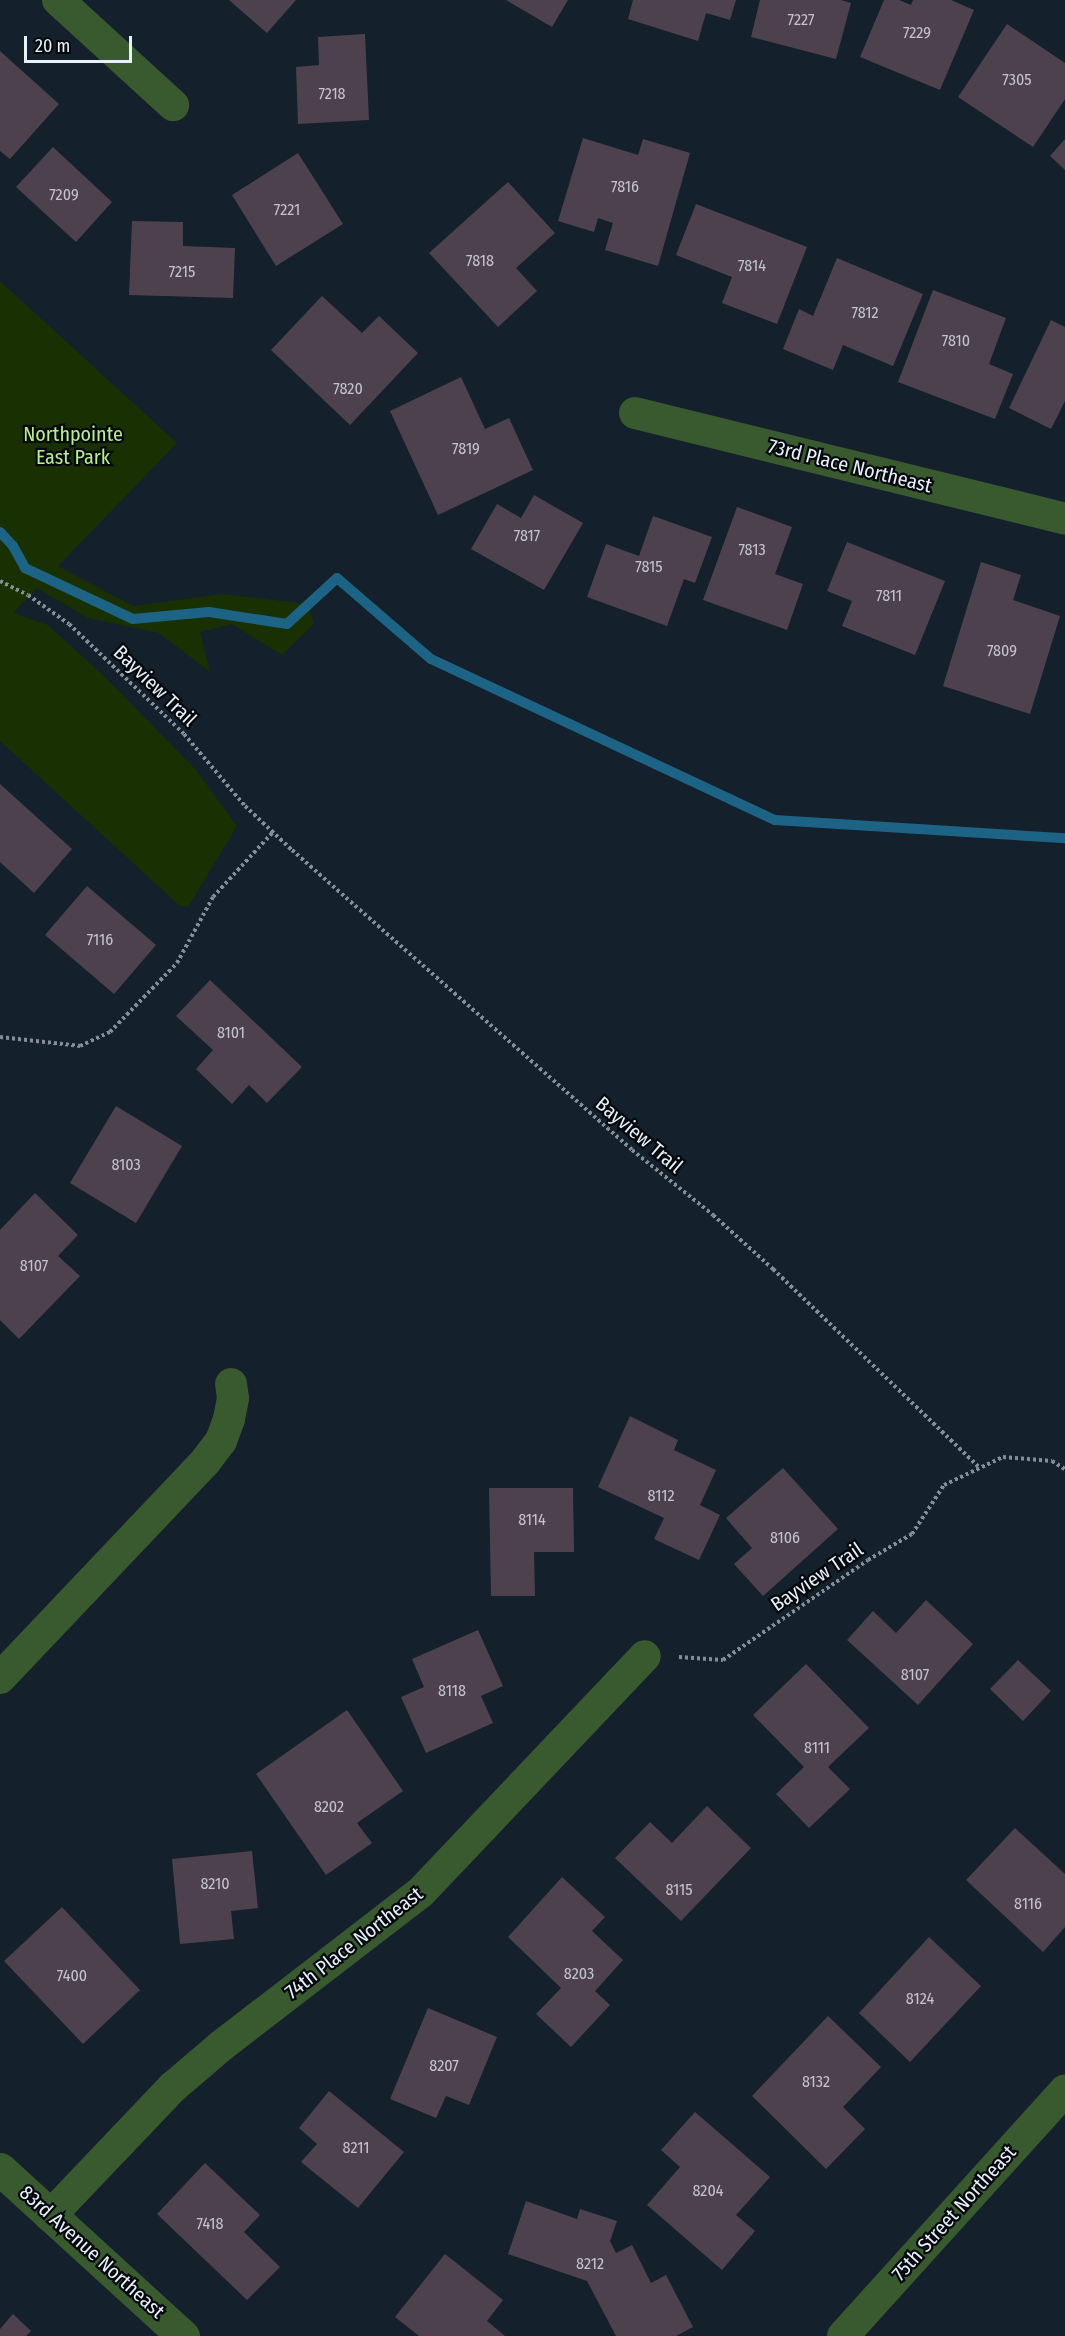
<!DOCTYPE html>
<style>
body{margin:0}
#map{position:relative;width:1065px;height:2336px;overflow:hidden;background:#14202b;font-family:"Fira Sans Condensed",sans-serif}
div>[style]{position:absolute}
.green>*{inset:0;background:#193102}
.stream>*{height:10px;margin:-5px;padding:0 5px;transform-origin:5px;border-radius:5px;background:#1d6385}
.building>*{inset:0;background:#4e414e}
.path>*{height:4px;margin-top:-2px;transform-origin:0;background:repeating-linear-gradient(90deg,#858e98 0 3px,transparent 0 6px)}
.minor>*{height:32px;margin:-16px;padding:0 16px;transform-origin:16px;border-radius:16px;background:#39592f}
.tertiary>*{height:33px;margin:-16.5px;padding:0 16.5px;transform-origin:16.5px;border-radius:16.5px;background:#39592f}
span{translate:-50% -50%;white-space:nowrap;text-align:center;line-height:1.15;-webkit-text-stroke:4.5px #05090e;paint-order:stroke}
.number-label{font-size:16px;color:#c2c4ce}
.number-label span{-webkit-text-stroke-width:0}
.park-label{font-size:20px;color:#b7ef8e}
.street-label{font-size:20px;color:#e8f0f8}
.scale{position:absolute;left:24px;top:36px;width:108px;height:27px;box-sizing:border-box;border:3px solid #e8f0f8;border-top:0;padding-left:8px;font-size:18px;line-height:21px;white-space:nowrap;color:#e8f0f8;-webkit-text-stroke:4px #05090e;paint-order:stroke}
</style>
<div id="map">
<div class="green">
<i style="clip-path:polygon(0 281px,177px 443px,58px 566px,133px 606px,222px 594px,308px 604px,314px 624px,282px 655px,232px 624px,200px 632px,210px 672px,159px 633px,88px 618px,37px 588px,13px 613px,48px 625px,107px 679px,196px 770px,237px 826px,188px 907px,179px 905px,0 741px)"></i>
</div>
<div class="stream">
<i style="left:0;top:532px;width:19px;rotate:47deg"></i>
<i style="left:13px;top:546px;width:25px;rotate:61deg"></i>
<i style="left:25px;top:568px;width:119px;rotate:25.3deg"></i>
<i style="left:133px;top:619px;width:76px;rotate:-5.3deg"></i>
<i style="left:209px;top:612px;width:79px;rotate:8.7deg"></i>
<i style="left:287px;top:624px;width:68px;rotate:-42.6deg"></i>
<i style="left:337px;top:578px;width:124px;rotate:40.8deg"></i>
<i style="left:431px;top:659px;width:380px;rotate:25.1deg"></i>
<i style="left:775px;top:820px;width:291px;rotate:3.6deg"></i>
</div>
<div class="building">
<i style="clip-path:polygon(229px 0,296px 0,267px 33px)"></i>
<i style="clip-path:polygon(506px 0,568px 0,552px 27px)"></i>
<i style="clip-path:polygon(633px 0,736px 0,730px 20px,706px 13px,698px 41px,628px 19px)"></i>
<i style="clip-path:polygon(760px 0,841px 0,851px 3px,836px 59px,751px 37px)"></i>
<i style="clip-path:polygon(884px 0,899px 0,911px 5px,913px 0,951px 0,974px 10px,940px 90px,860px 57px)"></i>
<i style="clip-path:polygon(1007px 24px,1065px 63px,1065px 99px,1033px 147px,958px 97px)"></i>
<i style="clip-path:polygon(365px 34px,369px 120px,298px 124px,296px 67px,319px 65px,318px 37px)"></i>
<i style="clip-path:polygon(0 51px,59px 104px,10px 159px,0 151px)"></i>
<i style="clip-path:polygon(583px 138px,638px 155px,643px 139px,690px 153px,658px 266px,605px 250px,613px 223px,598px 218px,594px 232px,558px 221px)"></i>
<i style="clip-path:polygon(1065px 139px,1065px 170px,1050px 156px)"></i>
<i style="clip-path:polygon(53px 147px,112px 202px,76px 242px,16px 187px)"></i>
<i style="clip-path:polygon(298px 153px,343px 224px,276px 266px,232px 195px)"></i>
<i style="clip-path:polygon(508px 182px,555px 233px,516px 268px,537px 291px,498px 327px,429px 253px)"></i>
<i style="clip-path:polygon(696px 204px,807px 247px,777px 324px,722px 303px,732px 277px,676px 255px)"></i>
<i style="clip-path:polygon(132px 221px,183px 222px,183px 246px,235px 248px,233px 298px,129px 295px)"></i>
<i style="clip-path:polygon(837px 258px,923px 294px,893px 366px,843px 345px,833px 370px,783px 349px,799px 309px,813px 316px)"></i>
<i style="clip-path:polygon(933px 290px,1006px 318px,989px 364px,1013px 374px,995px 419px,898px 382px)"></i>
<i style="clip-path:polygon(322px 296px,362px 333px,379px 316px,418px 353px,350px 425px,271px 350px)"></i>
<i style="clip-path:polygon(1051px 320px,1065px 327px,1065px 401px,1051px 429px,1009px 408px)"></i>
<i style="clip-path:polygon(461px 377px,485px 429px,509px 418px,533px 470px,438px 515px,390px 411px)"></i>
<i style="clip-path:polygon(534px 495px,583px 523px,544px 590px,471px 549px,497px 504px,521px 518px)"></i>
<i style="clip-path:polygon(737px 507px,792px 527px,775px 574px,803px 584px,787px 630px,703px 600px)"></i>
<i style="clip-path:polygon(653px 516px,712px 537px,695px 583px,684px 579px,667px 626px,587px 597px,606px 544px,639px 556px)"></i>
<i style="clip-path:polygon(847px 542px,945px 581px,915px 655px,842px 626px,852px 601px,827px 591px)"></i>
<i style="clip-path:polygon(981px 562px,1021px 575px,1013px 600px,1060px 616px,1030px 714px,943px 686px)"></i>
<i style="clip-path:polygon(0 784px,72px 849px,34px 893px,0 862px)"></i>
<i style="clip-path:polygon(87px 886px,156px 945px,114px 994px,45px 935px)"></i>
<i style="clip-path:polygon(210px 980px,302px 1067px,267px 1103px,249px 1085px,232px 1104px,196px 1069px,213px 1050px,176px 1016px)"></i>
<i style="clip-path:polygon(116px 1106px,182px 1146px,136px 1223px,70px 1183px)"></i>
<i style="clip-path:polygon(35px 1193px,78px 1235px,58px 1256px,80px 1276px,19px 1339px,0 1320px,0 1230px)"></i>
<i style="clip-path:polygon(630px 1416px,678px 1440px,674px 1450px,716px 1470px,700px 1505px,720px 1515px,699px 1560px,654px 1539px,664px 1518px,598px 1487px)"></i>
<i style="clip-path:polygon(783px 1468px,838px 1529px,763px 1596px,734px 1564px,752px 1548px,726px 1518px)"></i>
<i style="clip-path:polygon(489px 1488px,573px 1488px,574px 1552px,534px 1552px,535px 1596px,491px 1596px)"></i>
<i style="clip-path:polygon(926px 1600px,973px 1644px,918px 1705px,847px 1640px,873px 1611px,896px 1633px)"></i>
<i style="clip-path:polygon(478px 1630px,503px 1686px,481px 1696px,493px 1723px,426px 1753px,401px 1697px,424px 1687px,412px 1659px)"></i>
<i style="clip-path:polygon(1018px 1660px,1051px 1691px,1023px 1721px,990px 1689px)"></i>
<i style="clip-path:polygon(806px 1664px,869px 1728px,828px 1767px,850px 1789px,809px 1828px,776px 1794px,804px 1767px,753px 1715px)"></i>
<i style="clip-path:polygon(347px 1710px,403px 1791px,357px 1823px,372px 1843px,326px 1875px,256px 1774px)"></i>
<i style="clip-path:polygon(707px 1806px,751px 1848px,681px 1921px,615px 1858px,650px 1822px,672px 1843px)"></i>
<i style="clip-path:polygon(1015px 1828px,1065px 1874px,1065px 1927px,1043px 1952px,966px 1880px)"></i>
<i style="clip-path:polygon(252px 1851px,258px 1908px,231px 1911px,234px 1939px,180px 1944px,172px 1859px)"></i>
<i style="clip-path:polygon(562px 1877px,605px 1917px,592px 1931px,623px 1960px,595px 1991px,610px 2005px,571px 2047px,536px 2014px,561px 1988px,508px 1937px)"></i>
<i style="clip-path:polygon(62px 1907px,140px 1990px,83px 2044px,4px 1961px)"></i>
<i style="clip-path:polygon(929px 1937px,981px 1986px,910px 2062px,859px 2013px)"></i>
<i style="clip-path:polygon(428px 2008px,497px 2037px,469px 2105px,446px 2096px,436px 2118px,390px 2099px)"></i>
<i style="clip-path:polygon(828px 2016px,881px 2067px,843px 2107px,865px 2129px,826px 2169px,752px 2096px)"></i>
<i style="clip-path:polygon(329px 2091px,404px 2152px,358px 2208px,301px 2162px,317px 2144px,299px 2128px)"></i>
<i style="clip-path:polygon(695px 2112px,770px 2177px,736px 2215px,755px 2231px,722px 2270px,647px 2205px,680px 2167px,661px 2150px)"></i>
<i style="clip-path:polygon(205px 2163px,260px 2215px,244px 2232px,280px 2267px,247px 2300px,157px 2214px)"></i>
<i style="clip-path:polygon(526px 2201px,577px 2219px,580px 2209px,617px 2221px,610px 2241px,616px 2253px,632px 2245px,651px 2283px,666px 2275px,693px 2327px,676px 2336px,616px 2336px,587px 2281px,508px 2254px)"></i>
<i style="clip-path:polygon(445px 2254px,503px 2300px,487px 2321px,505px 2336px,419px 2336px,395px 2317px)"></i>
<i style="clip-path:polygon(13px 2314px,31px 2331px,26px 2336px,0 2336px,0 2329px)"></i>
</div>
<div class="path">
<i style="left:0;top:581px;width:31px;rotate:27deg"></i>
<i style="left:28px;top:595px;width:50px;rotate:35.3deg"></i>
<i style="left:69px;top:624px;width:159px;rotate:43.7deg"></i>
<i style="left:184px;top:734px;width:94px;rotate:49.7deg"></i>
<i style="left:245px;top:806px;width:64px;rotate:43.1deg"></i>
<i style="left:292px;top:850px;width:453px;rotate:41.4deg"></i>
<i style="left:632px;top:1150px;width:104px;rotate:38.7deg"></i>
<i style="left:713px;top:1215px;width:81px;rotate:42deg"></i>
<i style="left:773px;top:1269px;width:287px;rotate:43.9deg"></i>
<i style="left:0;top:1037px;width:81px;rotate:6.4deg"></i>
<i style="left:80px;top:1046px;width:33px;rotate:-25deg"></i>
<i style="left:110px;top:1032px;width:96px;rotate:-45.8deg"></i>
<i style="left:177px;top:963px;width:75px;rotate:-61.4deg"></i>
<i style="left:213px;top:897px;width:88px;rotate:-47.3deg"></i>
<i style="left:679px;top:1657px;width:44px;rotate:3.9deg"></i>
<i style="left:723px;top:1660px;width:176px;rotate:-34.6deg"></i>
<i style="left:868px;top:1560px;width:51px;rotate:-30.6deg"></i>
<i style="left:912px;top:1534px;width:59px;rotate:-56.9deg"></i>
<i style="left:944px;top:1485px;width:65px;rotate:-25.4deg"></i>
<i style="left:1003px;top:1457px;width:49px;rotate:4.7deg"></i>
<i style="left:1052px;top:1461px;width:15px;rotate:32deg"></i>
</div>
<div class="minor">
<i style="left:58px;top:0;width:156px;rotate:42.4deg"></i>
<i style="left:635px;top:413px;width:443px;rotate:13.8deg"></i>
<i style="left:0;top:1678px;width:298px;rotate:-46.5deg"></i>
<i style="left:205px;top:1462px;width:26px;rotate:-53deg"></i>
<i style="left:221px;top:1441px;width:23px;rotate:-70deg"></i>
<i style="left:229px;top:1419px;width:21px;rotate:-79deg"></i>
<i style="left:233px;top:1398px;width:14px;rotate:-98deg"></i>
<i style="left:50px;top:2216px;width:178px;rotate:-46.4deg"></i>
<i style="left:173px;top:2087px;width:63px;rotate:-40.5deg"></i>
<i style="left:221px;top:2046px;width:252px;rotate:-37.6deg"></i>
<i style="left:421px;top:1892px;width:325px;rotate:-46.5deg"></i>
<i style="left:843px;top:2336px;width:331px;rotate:-47.9deg"></i>
</div>
<div class="tertiary">
<i style="left:0;top:2169px;width:248px;rotate:42.4deg"></i>
</div>
<div class="number-label">
<span style="left:801px;top:20px">7227</span>
<span style="left:917px;top:33px">7229</span>
<span style="left:1017px;top:80px">7305</span>
<span style="left:332px;top:94px">7218</span>
<span style="left:625px;top:187px">7816</span>
<span style="left:64px;top:195px">7209</span>
<span style="left:287px;top:210px">7221</span>
<span style="left:480px;top:261px">7818</span>
<span style="left:752px;top:266px">7814</span>
<span style="left:182px;top:272px">7215</span>
<span style="left:865px;top:313px">7812</span>
<span style="left:956px;top:341px">7810</span>
<span style="left:348px;top:389px">7820</span>
<span style="left:466px;top:449px">7819</span>
<span style="left:527px;top:536px">7817</span>
<span style="left:752px;top:550px">7813</span>
<span style="left:649px;top:567px">7815</span>
<span style="left:889px;top:596px">7811</span>
<span style="left:1002px;top:651px">7809</span>
<span style="left:100px;top:940px">7116</span>
<span style="left:231px;top:1033px">8101</span>
<span style="left:126px;top:1165px">8103</span>
<span style="left:34px;top:1266px">8107</span>
<span style="left:661px;top:1496px">8112</span>
<span style="left:532px;top:1520px">8114</span>
<span style="left:785px;top:1538px">8106</span>
<span style="left:915px;top:1675px">8107</span>
<span style="left:452px;top:1691px">8118</span>
<span style="left:817px;top:1748px">8111</span>
<span style="left:329px;top:1807px">8202</span>
<span style="left:215px;top:1884px">8210</span>
<span style="left:679px;top:1890px">8115</span>
<span style="left:1028px;top:1904px">8116</span>
<span style="left:579px;top:1974px">8203</span>
<span style="left:72px;top:1976px">7400</span>
<span style="left:920px;top:1999px">8124</span>
<span style="left:444px;top:2066px">8207</span>
<span style="left:816px;top:2082px">8132</span>
<span style="left:356px;top:2148px">8211</span>
<span style="left:708px;top:2191px">8204</span>
<span style="left:210px;top:2224px">7418</span>
<span style="left:590px;top:2264px">8212</span>
</div>
<div class="park-label">
<span style="left:73px;top:446px">Northpointe<br>East Park</span>
</div>
<div class="street-label">
<span style="left:850px;top:466px;rotate:14deg">73rd Place Northeast</span>
<span style="left:155px;top:686px;rotate:44deg">Bayview Trail</span>
<span style="left:639px;top:1135px;rotate:40deg">Bayview Trail</span>
<span style="left:817px;top:1577px;rotate:-34deg">Bayview Trail</span>
<span style="left:354px;top:1943px;rotate:-38deg">74th Place Northeast</span>
<span style="left:954px;top:2213px;rotate:-48deg">75th Street Northeast</span>
<span style="left:92px;top:2252px;rotate:42deg">83rd Avenue Northeast</span>
</div>
<div class="scale">20 m</div>
</div>
